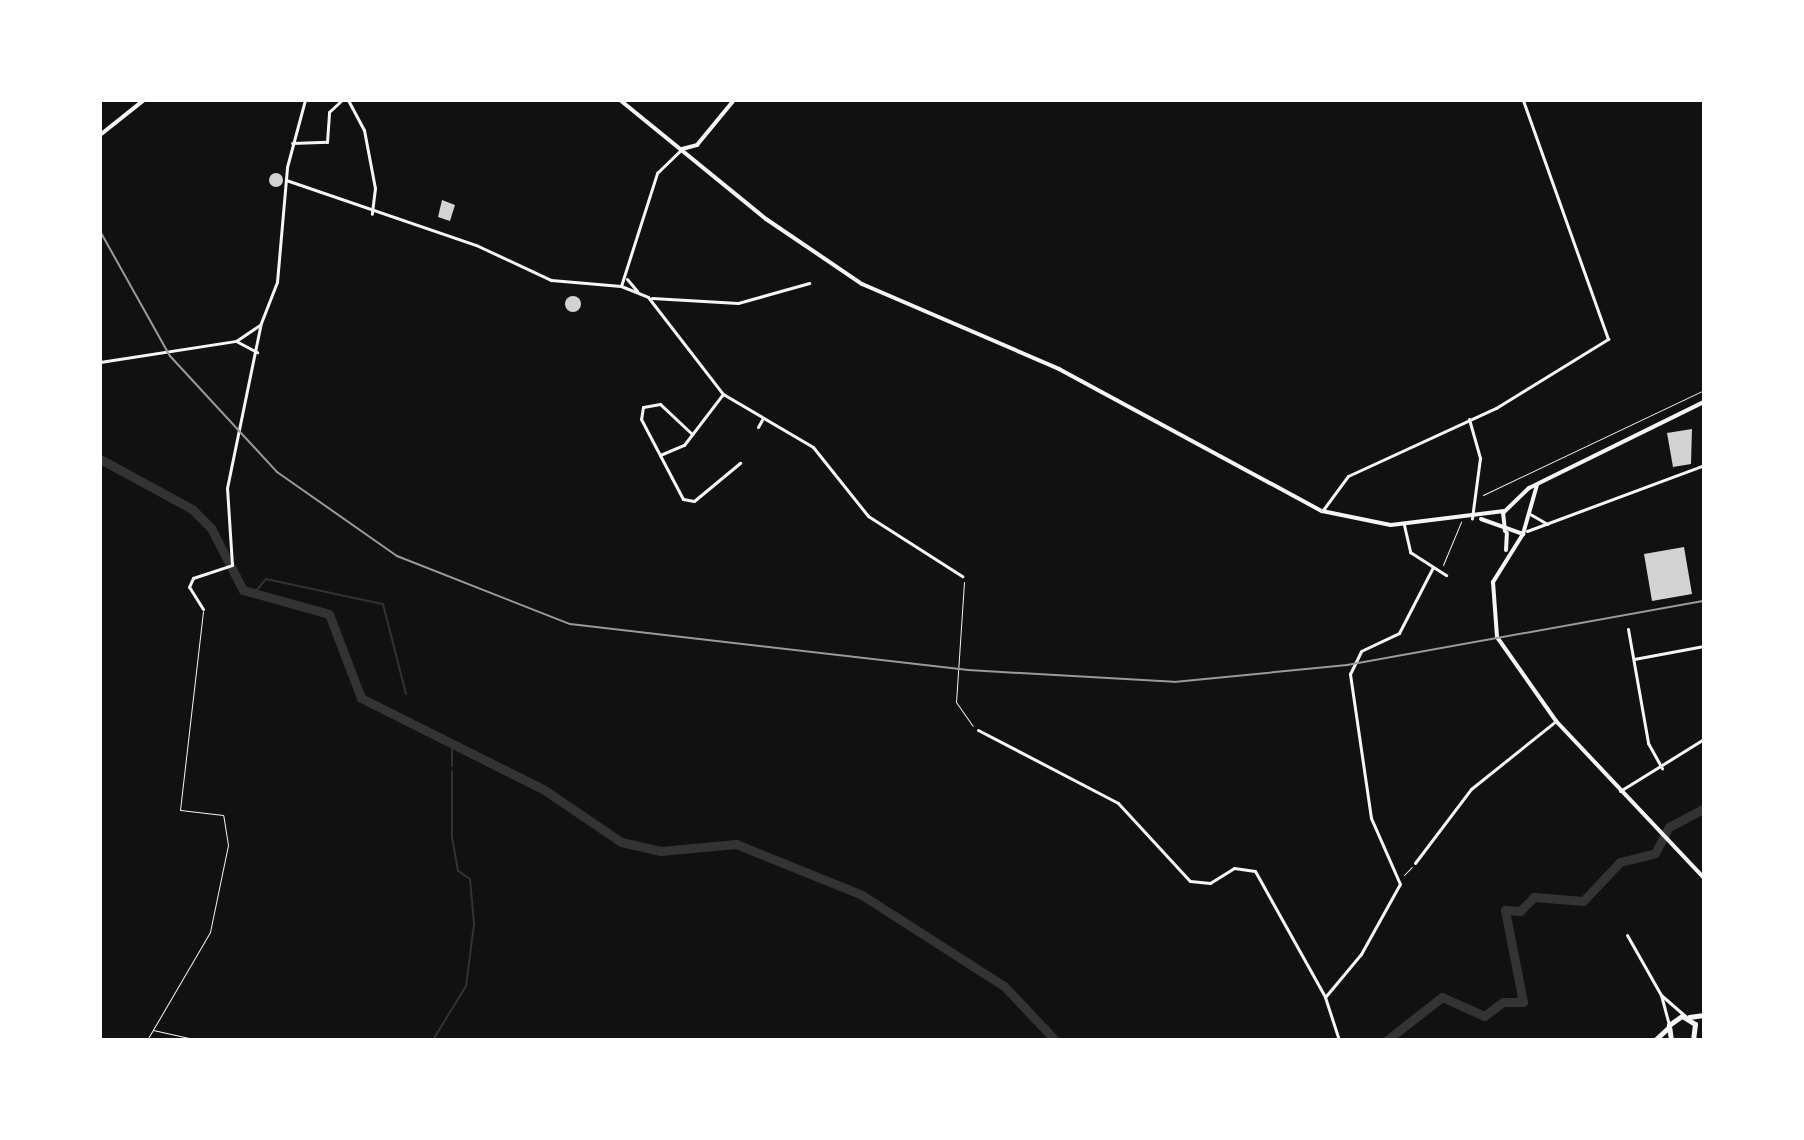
<!DOCTYPE html>
<style>
body{margin:0}
#map{position:relative;width:1804px;height:1140px;overflow:hidden;background:#111;font-family:"Roboto Condensed",sans-serif}
div>[style]{position:absolute}
.stream>*{height:2px;margin:-1px;padding:0 1px;transform-origin:1px;border-radius:1px;background:#333}
.river>*{height:9px;margin:-4.5px;padding:0 4.5px;transform-origin:4.5px;border-radius:4.5px;background:#333}
.building>*{inset:0;background:#d3d3d3}
.round{border-radius:50%}
.path>*{height:1px;margin:-0.5px;padding:0 0.5px;transform-origin:0.5px;border-radius:0.5px;background:#f5f5f5}
.service>*{height:1px;margin:-0.5px;padding:0 0.5px;transform-origin:0.5px;border-radius:0.5px;background:#f5f5f5}
.minor>*{height:3px;margin:-1.5px;padding:0 1.5px;transform-origin:1.5px;border-radius:1.5px;background:#f5f5f5}
.secondary>*{height:4px;margin:-2px;padding:0 2px;transform-origin:2px;border-radius:2px;background:#f5f5f5}
.primary>*{height:5px;margin:-2.5px;padding:0 2.5px;transform-origin:2.5px;border-radius:2.5px;background:#f5f5f5}
.rail>*{height:2px;margin:-1px;padding:0 1px;transform-origin:1px;border-radius:1px;background:#9a9a9a}
span{translate:-50% -50%;white-space:nowrap;text-align:center;line-height:1.15;-webkit-text-stroke:6px #fff;paint-order:stroke}
.frame{position:absolute;inset:0;border:102px solid #fff;pointer-events:none}
</style>
<div id="map">
<div class="stream">
<i style="left:254px;top:593px;width:18px;rotate:-49deg"></i>
<i style="left:266px;top:579px;width:120px;rotate:12.1deg"></i>
<i style="left:383px;top:604px;width:93px;rotate:75.7deg"></i>
<i style="left:452px;top:747px;width:19px;rotate:90deg"></i>
<i style="left:433px;top:1040px;width:63px;rotate:-58.6deg"></i>
<i style="left:466px;top:986px;width:63px;rotate:-82.6deg"></i>
<i style="left:474px;top:924px;width:45px;rotate:-95.1deg"></i>
<i style="left:470px;top:879px;width:14px;rotate:-146deg"></i>
<i style="left:458px;top:871px;width:35px;rotate:-100deg"></i>
<i style="left:452px;top:837px;width:66px;rotate:-90deg"></i>
</div>
<div class="river">
<i style="left:100px;top:459px;width:105px;rotate:28.5deg"></i>
<i style="left:192px;top:509px;width:27px;rotate:45deg"></i>
<i style="left:211px;top:528px;width:70px;rotate:62.7deg"></i>
<i style="left:243px;top:590px;width:89px;rotate:15.6deg"></i>
<i style="left:329px;top:614px;width:90px;rotate:69.1deg"></i>
<i style="left:361px;top:698px;width:203px;rotate:26.6deg"></i>
<i style="left:543px;top:789px;width:94px;rotate:34.2deg"></i>
<i style="left:621px;top:842px;width:41px;rotate:12.7deg"></i>
<i style="left:661px;top:851px;width:75px;rotate:-5.3deg"></i>
<i style="left:736px;top:844px;width:136px;rotate:22deg"></i>
<i style="left:862px;top:895px;width:169px;rotate:32.7deg"></i>
<i style="left:1004px;top:986px;width:74px;rotate:46.6deg"></i>
<i style="left:1387px;top:1040px;width:70px;rotate:-38deg"></i>
<i style="left:1442px;top:997px;width:46px;rotate:24.3deg"></i>
<i style="left:1484px;top:1016px;width:24px;rotate:-36deg"></i>
<i style="left:1503px;top:1002px;width:20px"></i>
<i style="left:1523px;top:1002px;width:94px;rotate:-101.1deg"></i>
<i style="left:1505px;top:910px;width:15px;rotate:4deg"></i>
<i style="left:1520px;top:911px;width:20px;rotate:-45deg"></i>
<i style="left:1534px;top:897px;width:49px;rotate:4.7deg"></i>
<i style="left:1583px;top:901px;width:54px;rotate:-46.5deg"></i>
<i style="left:1620px;top:862px;width:36px;rotate:-14deg"></i>
<i style="left:1655px;top:853px;width:30px;rotate:-62deg"></i>
<i style="left:1669px;top:827px;width:40px;rotate:-28deg"></i>
</div>
<div class="building">
<i class="round" style="left:269px;top:173px;width:14px;height:14px"></i>
<i style="clip-path:polygon(442px 200px,455px 205px,450px 221px,438px 217px)"></i>
<i class="round" style="left:565px;top:296px;width:16px;height:16px"></i>
<i style="clip-path:polygon(1692px 429px,1691px 464px,1673px 467px,1667px 433px)"></i>
<i style="clip-path:polygon(1684px 547px,1692px 594px,1652px 601px,1644px 554px)"></i>
</div>
<div class="path">
<i style="left:1483px;top:495px;width:245px;rotate:-25.4deg"></i>
<i style="left:1443px;top:565px;width:47px;rotate:-67.3deg"></i>
<i style="left:964px;top:582px;width:120px;rotate:93.8deg"></i>
<i style="left:956px;top:702px;width:29px;rotate:55deg"></i>
<i style="left:1404px;top:875px;width:11px;rotate:-45deg"></i>
</div>
<div class="service">
<i style="left:153px;top:1030px;width:46px;rotate:12.5deg"></i>
<i style="left:147px;top:1040px;width:125px;rotate:-59.7deg"></i>
<i style="left:210px;top:932px;width:89px;rotate:-78.3deg"></i>
<i style="left:228px;top:845px;width:30px;rotate:-99deg"></i>
<i style="left:223px;top:815px;width:43px;rotate:-173.4deg"></i>
<i style="left:180px;top:810px;width:200px;rotate:-83.4deg"></i>
<i style="left:274px;top:1040px;width:15px"></i>
</div>
<div class="minor">
<i style="left:348px;top:100px;width:34px;rotate:62deg"></i>
<i style="left:364px;top:130px;width:59px;rotate:79.3deg"></i>
<i style="left:375px;top:188px;width:26px;rotate:97deg"></i>
<i style="left:292px;top:143px;width:35px;rotate:-2deg"></i>
<i style="left:327px;top:142px;width:30px;rotate:-86deg"></i>
<i style="left:329px;top:112px;width:18px;rotate:-43deg"></i>
<i style="left:286px;top:180px;width:201px;rotate:18.9deg"></i>
<i style="left:476px;top:245px;width:83px;rotate:25deg"></i>
<i style="left:551px;top:280px;width:70px;rotate:4.9deg"></i>
<i style="left:621px;top:286px;width:29px;rotate:22deg"></i>
<i style="left:648px;top:297px;width:123px;rotate:52.3deg"></i>
<i style="left:723px;top:394px;width:104px;rotate:30.5deg"></i>
<i style="left:813px;top:447px;width:88px;rotate:51.4deg"></i>
<i style="left:868px;top:516px;width:112px;rotate:32.6deg"></i>
<i style="left:627px;top:279px;width:16px;rotate:50deg"></i>
<i style="left:621px;top:286px;width:119px;rotate:-72.3deg"></i>
<i style="left:657px;top:173px;width:35px;rotate:-44deg"></i>
<i style="left:652px;top:298px;width:86px;rotate:3.3deg"></i>
<i style="left:738px;top:303px;width:74px;rotate:-15.7deg"></i>
<i style="left:236px;top:341px;width:24px;rotate:28deg"></i>
<i style="left:100px;top:362px;width:138px;rotate:-8.8deg"></i>
<i style="left:236px;top:341px;width:29px;rotate:-34deg"></i>
<i style="left:1469px;top:419px;width:41px;rotate:74.2deg"></i>
<i style="left:1480px;top:458px;width:61px;rotate:97.6deg"></i>
<i style="left:758px;top:427px;width:10px;rotate:-61deg"></i>
<i style="left:692px;top:434px;width:44px;rotate:-136.8deg"></i>
<i style="left:660px;top:404px;width:17px;rotate:170deg"></i>
<i style="left:643px;top:407px;width:12px;rotate:99deg"></i>
<i style="left:641px;top:419px;width:90px;rotate:62.3deg"></i>
<i style="left:683px;top:499px;width:11px;rotate:10deg"></i>
<i style="left:694px;top:501px;width:60px;rotate:-39.6deg"></i>
<i style="left:660px;top:455px;width:26px;rotate:-23deg"></i>
<i style="left:684px;top:445px;width:64px;rotate:-52.6deg"></i>
<i style="left:1323px;top:510px;width:42px;rotate:-53.7deg"></i>
<i style="left:1348px;top:476px;width:163px;rotate:-24.7deg"></i>
<i style="left:1496px;top:408px;width:132px;rotate:-31.6deg"></i>
<i style="left:1608px;top:339px;width:254px;rotate:-109.6deg"></i>
<i style="left:1530px;top:514px;width:20px;rotate:30deg"></i>
<i style="left:1404px;top:525px;width:28px;rotate:77deg"></i>
<i style="left:1410px;top:552px;width:43px;rotate:32.6deg"></i>
<i style="left:1527px;top:531px;width:189px;rotate:-20.4deg"></i>
<i style="left:203px;top:609px;width:26px;rotate:-122deg"></i>
<i style="left:189px;top:587px;width:10px;rotate:-66deg"></i>
<i style="left:193px;top:578px;width:41px;rotate:-18.4deg"></i>
<i style="left:232px;top:565px;width:77px;rotate:-93.7deg"></i>
<i style="left:227px;top:488px;width:168px;rotate:-78.4deg"></i>
<i style="left:261px;top:323px;width:44px;rotate:-68.7deg"></i>
<i style="left:277px;top:282px;width:115px;rotate:-85deg"></i>
<i style="left:287px;top:167px;width:69px;rotate:-75deg"></i>
<i style="left:1628px;top:629px;width:116px;rotate:80deg"></i>
<i style="left:1648px;top:743px;width:29px;rotate:61deg"></i>
<i style="left:1634px;top:659px;width:71px;rotate:-10.5deg"></i>
<i style="left:978px;top:730px;width:158px;rotate:27.5deg"></i>
<i style="left:1118px;top:803px;width:106px;rotate:47.3deg"></i>
<i style="left:1190px;top:881px;width:20px;rotate:6deg"></i>
<i style="left:1210px;top:883px;width:28px;rotate:-32deg"></i>
<i style="left:1234px;top:868px;width:21px;rotate:8deg"></i>
<i style="left:1255px;top:871px;width:144px;rotate:60.9deg"></i>
<i style="left:1325px;top:997px;width:45px;rotate:72deg"></i>
<i style="left:1620px;top:791px;width:99px;rotate:-31.8deg"></i>
<i style="left:1415px;top:863px;width:93px;rotate:-52.9deg"></i>
<i style="left:1471px;top:789px;width:109px;rotate:-38.7deg"></i>
<i style="left:1627px;top:935px;width:69px;rotate:60.5deg"></i>
<i style="left:1661px;top:995px;width:31px;rotate:75deg"></i>
<i style="left:1661px;top:995px;width:32px;rotate:41deg"></i>
<i style="left:1326px;top:996px;width:55px;rotate:-50.2deg"></i>
<i style="left:1361px;top:954px;width:80px;rotate:-60.9deg"></i>
<i style="left:1400px;top:884px;width:72px;rotate:-113.7deg"></i>
<i style="left:1371px;top:818px;width:146px;rotate:-98.3deg"></i>
<i style="left:1350px;top:674px;width:25px;rotate:-64deg"></i>
<i style="left:1361px;top:651px;width:42px;rotate:-25.3deg"></i>
<i style="left:1399px;top:633px;width:74px;rotate:-62.7deg"></i>
</div>
<div class="secondary">
<i style="left:620px;top:100px;width:188px;rotate:39.2deg"></i>
<i style="left:766px;top:219px;width:116px;rotate:34.1deg"></i>
<i style="left:862px;top:284px;width:215px;rotate:23.3deg"></i>
<i style="left:1059px;top:369px;width:299px;rotate:28.4deg"></i>
<i style="left:1322px;top:511px;width:70px;rotate:11.5deg"></i>
<i style="left:1391px;top:525px;width:114px;rotate:-7.1deg"></i>
<i style="left:100px;top:135px;width:56px;rotate:-38.5deg"></i>
<i style="left:682px;top:149px;width:16px;rotate:-15deg"></i>
<i style="left:697px;top:145px;width:58px;rotate:-50.6deg"></i>
<i style="left:1481px;top:519px;width:45px;rotate:19.7deg"></i>
<i style="left:1523px;top:534px;width:51px;rotate:-74.1deg"></i>
<i style="left:1505px;top:531px;width:18px;rotate:-96deg"></i>
<i style="left:1503px;top:513px;width:36px;rotate:-44deg"></i>
<i style="left:1529px;top:488px;width:195px;rotate:-26.2deg"></i>
<i style="left:1523px;top:534px;width:57px;rotate:122deg"></i>
<i style="left:1493px;top:582px;width:55px;rotate:85.8deg"></i>
<i style="left:1497px;top:637px;width:103px;rotate:54.9deg"></i>
<i style="left:1556px;top:721px;width:216px;rotate:46.7deg"></i>
<i style="left:1506px;top:550px;width:17px;rotate:-87deg"></i>
</div>
<div class="primary">
<i style="left:1689px;top:1017px;width:15px;rotate:-8deg"></i>
<i style="left:1655px;top:1040px;width:18px;rotate:-43deg"></i>
<i style="left:1671px;top:1040px;width:15px;rotate:-98deg"></i>
<i style="left:1669px;top:1025px;width:16px;rotate:-35deg"></i>
<i style="left:1682px;top:1016px;width:15px;rotate:32deg"></i>
<i style="left:1695px;top:1024px;width:16px;rotate:97deg"></i>
</div>
<div class="rail">
<i style="left:100px;top:231px;width:143px;rotate:60.8deg"></i>
<i style="left:170px;top:356px;width:158px;rotate:47.3deg"></i>
<i style="left:277px;top:472px;width:146px;rotate:35deg"></i>
<i style="left:397px;top:556px;width:186px;rotate:21.5deg"></i>
<i style="left:570px;top:624px;width:401px;rotate:6.6deg"></i>
<i style="left:968px;top:670px;width:206px;rotate:3.3deg"></i>
<i style="left:1174px;top:682px;width:174px;rotate:-5.6deg"></i>
<i style="left:1347px;top:665px;width:363px;rotate:-10.2deg"></i>
</div>
<div class="frame"></div>
</div>
